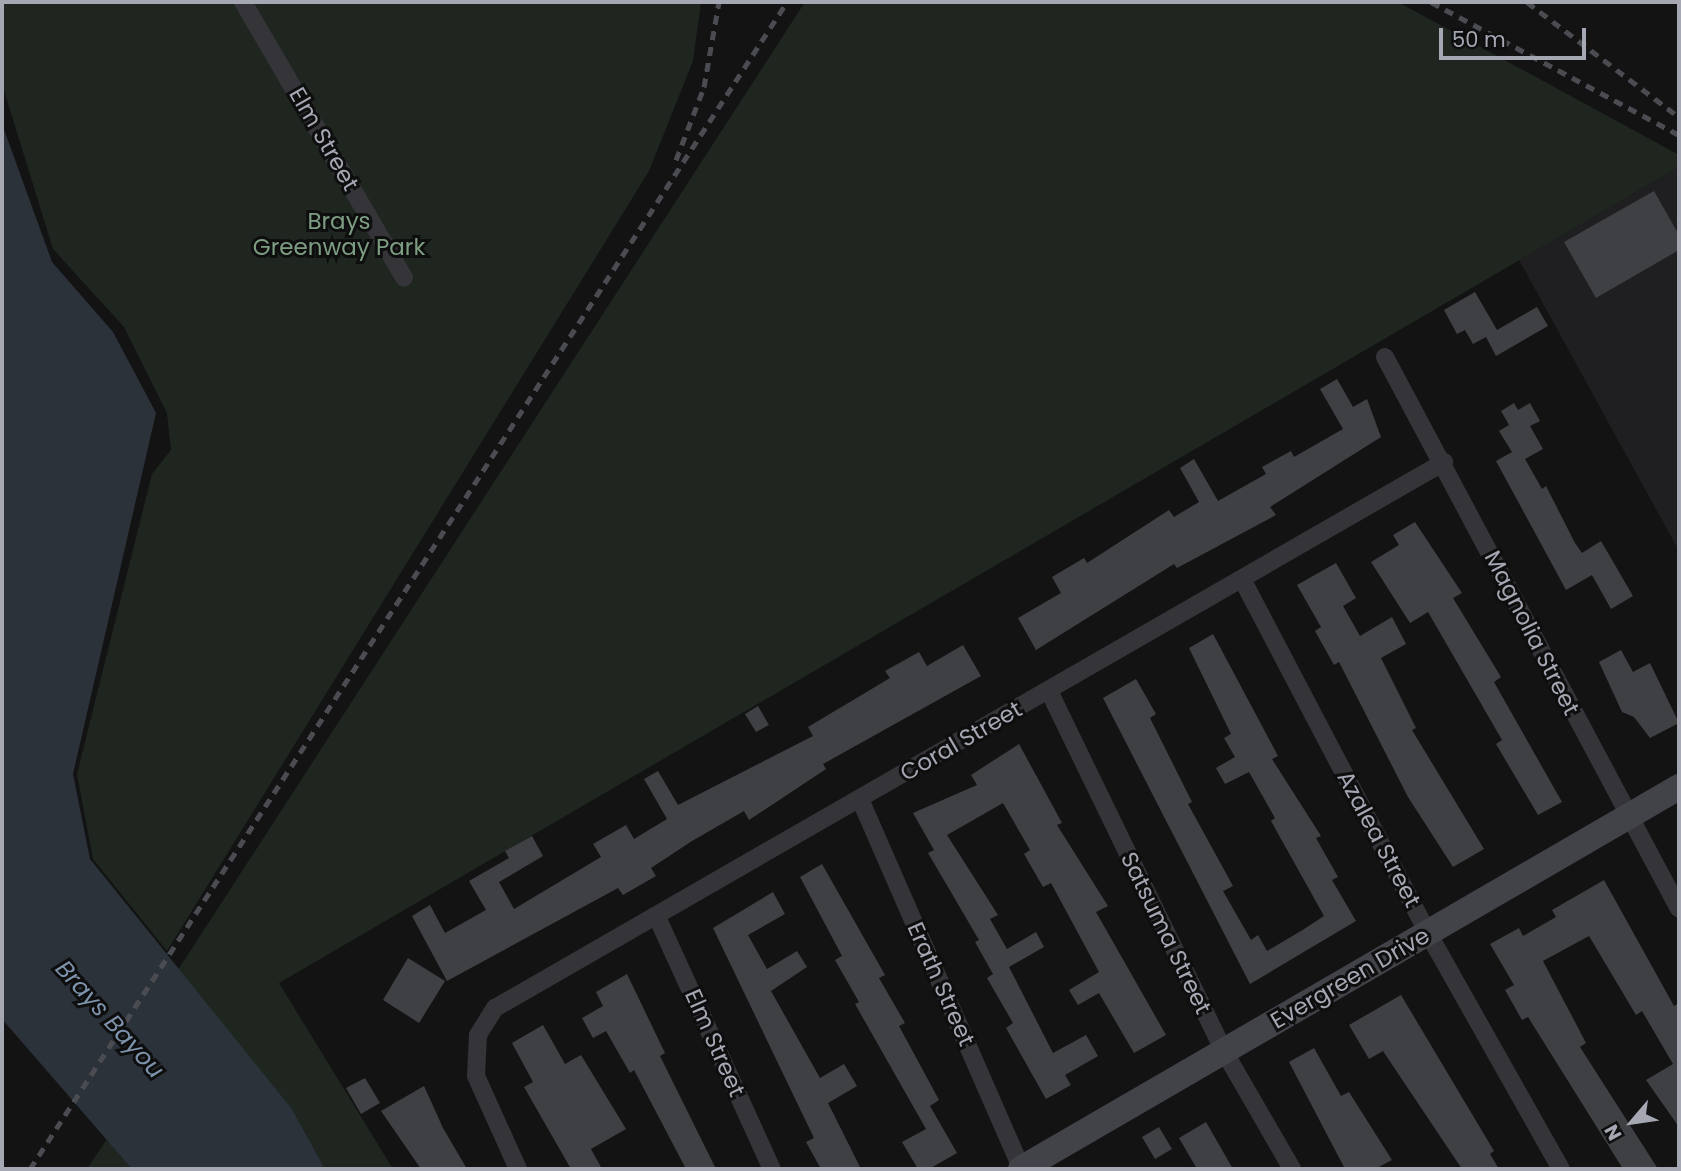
<!DOCTYPE html>
<style>
body{margin:0}
#map{position:relative;width:1681px;height:1171px;overflow:hidden;background:#131314;font-family:Poppins,sans-serif}
div>[style]{position:absolute}
.built>*{inset:0;background:#1f1f21}
.green>*{inset:0;background:#1f2620}
.water>*{inset:0;background:#2c3239}
.building>*{inset:0;background:#3f4044}
.street>*{height:18px;margin:-9px;padding:0 9px;transform-origin:9px;border-radius:9px;background:#343439}
.secondary>*{height:26px;margin:-13px;padding:0 13px;transform-origin:13px;border-radius:13px;background:#424349}
.rail>*{height:5px;margin-top:-2.5px;transform-origin:0;background:repeating-linear-gradient(90deg,#4b4c52 0 9px,transparent 0 16px)}
span{translate:-50% -50%;white-space:nowrap;text-align:center;line-height:1.15;-webkit-text-stroke:6px #0e0e0f;paint-order:stroke}
.street-label{font-size:23px;color:#a5a8b3}
.park-label{font-size:23px;color:#7d9d82}
.water-label{font-size:24px;color:#7e93ac;font-style:italic}
.frame{position:absolute;inset:0;border:4px solid #a5a8b3;pointer-events:none}
.north{position:absolute;left:1597px;top:1087px;width:70px;height:70px;-webkit-text-stroke:5px #0e0e0f;paint-order:stroke;rotate:241deg;font-size:19px;font-weight:700;line-height:28px;text-align:center;color:#a5a8b3}
.north::after{content:'';display:block;margin:auto;width:24px;height:32px;background:#a5a8b3;clip-path:polygon(50% 0,100% 100%,50% 72%,0 100%)}
.scale{position:absolute;left:1439px;top:28px;width:147px;height:32px;box-sizing:border-box;border:4px solid #a5a8b3;border-top:0;padding-left:9px;font-size:21px;line-height:24px;white-space:nowrap;color:#a5a8b3;-webkit-text-stroke:5px #0e0e0f;paint-order:stroke}
</style>
<div id="map">
<div class="built">
<i style="clip-path:polygon(1679px 167px,1679px 551px,1519px 260px)"></i>
</div>
<div class="green">
<i style="clip-path:polygon(2px 2px,701px 2px,693px 61px,649px 171px,167px 951px,93px 859px,77px 774px,152px 474px,171px 450px,167px 413px,124px 327px,53px 249px,2px 84px)"></i>
<i style="clip-path:polygon(805px 2px,1398px 2px,1679px 155px,1679px 167px,279px 983px,393px 1169px,325px 1169px,292px 1109px,178px 970px)"></i>
<i style="clip-path:polygon(107px 1139px,132px 1169px,87px 1169px)"></i>
</div>
<div class="water">
<i style="clip-path:polygon(2px 124px,52px 262px,113px 332px,156px 413px,73px 774px,90px 859px,292px 1109px,325px 1169px,132px 1169px,2px 1019px)"></i>
</div>
<div class="building">
<i style="clip-path:polygon(1654px 191px,1679px 235px,1679px 250px,1596px 298px,1564px 242px)"></i>
<i style="clip-path:polygon(1475px 292px,1497px 330px,1537px 307px,1548px 326px,1496px 356px,1486px 337px,1473px 344px,1465px 330px,1457px 334px,1444px 310px)"></i>
<i style="clip-path:polygon(1337px 379px,1353px 407px,1367px 399px,1381px 437px,1270px 507px,1276px 515px,1177px 568px,1174px 564px,1036px 650px,1018px 618px,1061px 593px,1052px 577px,1084px 558px,1087px 563px,1169px 510px,1174px 517px,1199px 502px,1180px 468px,1194px 459px,1218px 501px,1266px 474px,1262px 467px,1291px 451px,1294px 457px,1343px 429px,1320px 389px)"></i>
<i style="clip-path:polygon(1514px 403px,1518px 410px,1530px 403px,1540px 421px,1530px 426px,1543px 449px,1525px 459px,1542px 489px,1546px 486px,1575px 543px,1582px 553px,1601px 541px,1633px 596px,1611px 609px,1592px 575px,1566px 590px,1496px 461px,1512px 452px,1499px 431px,1509px 425px,1501px 411px)"></i>
<i style="clip-path:polygon(1415px 522px,1462px 593px,1453px 598px,1501px 677px,1494px 682px,1562px 802px,1538px 815px,1496px 744px,1502px 740px,1428px 612px,1410px 623px,1371px 562px,1399px 545px,1393px 535px)"></i>
<i style="clip-path:polygon(1336px 563px,1356px 598px,1343px 606px,1360px 636px,1392px 617px,1406px 644px,1381px 658px,1416px 728px,1412px 730px,1484px 849px,1453px 867px,1408px 797px,1339px 662px,1334px 665px,1315px 631px,1321px 627px,1297px 585px)"></i>
<i style="clip-path:polygon(1213px 634px,1278px 756px,1272px 759px,1321px 836px,1316px 838px,1338px 877px,1332px 880px,1356px 921px,1250px 984px,1103px 698px,1136px 679px,1156px 714px,1150px 718px,1192px 802px,1188px 804px,1233px 886px,1223px 891px,1251px 940px,1258px 935px,1267px 951px,1301px 931px,1324px 916px,1271px 821px,1275px 818px,1249px 772px,1225px 784px,1216px 768px,1235px 757px,1224px 738px,1231px 734px,1189px 648px)"></i>
<i style="clip-path:polygon(963px 645px,981px 676px,823px 764px,826px 769px,749px 820px,744px 811px,692px 841px,651px 868px,656px 876px,623px 895px,618px 888px,447px 981px,412px 916px,430px 905px,445px 933px,486px 910px,469px 881px,509px 858px,505px 851px,532px 836px,543px 856px,499px 882px,514px 909px,601px 857px,593px 844px,626px 825px,634px 839px,667px 819px,644px 779px,658px 771px,678px 805px,813px 736px,808px 727px,890px 678px,885px 671px,919px 652px,927px 666px)"></i>
<i style="clip-path:polygon(1621px 650px,1633px 672px,1650px 663px,1679px 723px,1650px 738px,1634px 717px,1622px 712px,1599px 662px)"></i>
<i style="clip-path:polygon(758px 706px,769px 725px,756px 732px,745px 714px)"></i>
<i style="clip-path:polygon(1019px 744px,1062px 823px,1057px 825px,1108px 906px,1096px 912px,1166px 1035px,1134px 1053px,1099px 993px,1078px 1005px,1069px 990px,1099px 972px,1051px 883px,1043px 887px,1024px 854px,1030px 850px,1003px 803px,947px 835px,998px 915px,990px 919px,1007px 949px,1036px 932px,1044px 947px,1009px 967px,1053px 1053px,1086px 1035px,1098px 1056px,1065px 1075px,1071px 1085px,1046px 1099px,1006px 1028px,1013px 1023px,987px 978px,993px 974px,975px 942px,979px 940px,928px 853px,934px 850px,913px 813px,977px 785px,971px 775px)"></i>
<i style="clip-path:polygon(822px 864px,885px 975px,879px 978px,905px 1023px,899px 1026px,939px 1100px,930px 1106px,957px 1153px,929px 1169px,918px 1169px,902px 1142px,926px 1129px,855px 1004px,859px 1002px,835px 960px,842px 956px,800px 877px)"></i>
<i style="clip-path:polygon(1604px 880px,1674px 1006px,1679px 1003px,1679px 1127px,1646px 1080px,1673px 1064px,1642px 1011px,1636px 1015px,1589px 936px,1543px 961px,1586px 1043px,1580px 1047px,1658px 1169px,1623px 1169px,1528px 1017px,1522px 1020px,1505px 990px,1514px 985px,1490px 944px,1519px 928px,1523px 936px,1556px 917px,1552px 910px)"></i>
<i style="clip-path:polygon(773px 892px,785px 914px,748px 935px,767px 969px,797px 951px,807px 967px,771px 991px,820px 1078px,844px 1064px,857px 1086px,828px 1103px,861px 1169px,821px 1169px,806px 1142px,814px 1138px,713px 928px)"></i>
<i style="clip-path:polygon(408px 958px,445px 981px,419px 1023px,383px 1000px)"></i>
<i style="clip-path:polygon(627px 974px,665px 1053px,660px 1056px,716px 1169px,686px 1169px,634px 1070px,630px 1073px,606px 1031px,593px 1038px,582px 1018px,603px 1006px,596px 992px)"></i>
<i style="clip-path:polygon(1401px 995px,1494px 1151px,1490px 1154px,1499px 1169px,1462px 1169px,1383px 1051px,1369px 1059px,1349px 1025px)"></i>
<i style="clip-path:polygon(543px 1025px,565px 1064px,581px 1055px,626px 1129px,591px 1149px,602px 1169px,571px 1169px,524px 1087px,533px 1082px,512px 1043px)"></i>
<i style="clip-path:polygon(1314px 1048px,1341px 1096px,1349px 1092px,1392px 1160px,1375px 1169px,1345px 1169px,1289px 1062px)"></i>
<i style="clip-path:polygon(365px 1078px,380px 1103px,361px 1114px,346px 1088px)"></i>
<i style="clip-path:polygon(424px 1086px,443px 1128px,467px 1169px,421px 1169px,381px 1111px)"></i>
<i style="clip-path:polygon(1206px 1122px,1233px 1169px,1197px 1169px,1179px 1138px)"></i>
<i style="clip-path:polygon(1159px 1127px,1172px 1149px,1155px 1159px,1142px 1137px)"></i>
</div>
<div class="street">
<i style="left:243px;top:2px;width:319px;rotate:59.7deg"></i>
<i style="left:1385px;top:357px;width:625px;rotate:61.96deg"></i>
<i style="left:1242px;top:579px;width:400px;rotate:62.3deg"></i>
<i style="left:1428px;top:933px;width:271px;rotate:60.6deg"></i>
<i style="left:1049px;top:691px;width:400px;rotate:64.1deg"></i>
<i style="left:1224px;top:1051px;width:136px;rotate:60deg"></i>
<i style="left:860px;top:799px;width:404px;rotate:66.4deg"></i>
<i style="left:657px;top:917px;width:277px;rotate:65.5deg"></i>
<i style="left:518px;top:1169px;width:102px;rotate:-114.3deg"></i>
<i style="left:476px;top:1076px;width:41px;rotate:-87.2deg"></i>
<i style="left:478px;top:1035px;width:32px;rotate:-58deg"></i>
<i style="left:495px;top:1008px;width:1095px;rotate:-29.91deg"></i>
</div>
<div class="secondary">
<i style="left:1021px;top:1169px;width:761px;rotate:-30.14deg"></i>
</div>
<div class="rail">
<i style="left:1431px;top:2px;width:281px;rotate:28.2deg"></i>
<i style="left:1527px;top:2px;width:191px;rotate:37.1deg"></i>
<i style="left:676px;top:160px;width:78px;rotate:-69deg"></i>
<i style="left:704px;top:87px;width:86px;rotate:-80deg"></i>
<i style="left:30px;top:1169px;width:1391px;rotate:-57.03deg"></i>
</div>
<div class="street-label">
<span style="left:324px;top:139px;rotate:60deg">Elm Street</span>
<span style="left:1532px;top:633px;rotate:63deg">Magnolia Street</span>
<span style="left:961px;top:741px;rotate:-30deg">Coral Street</span>
<span style="left:1379px;top:839px;rotate:62deg">Azalea Street</span>
<span style="left:1166px;top:933px;rotate:64deg">Satsuma Street</span>
<span style="left:1350px;top:978px;rotate:-30deg">Evergreen Drive</span>
<span style="left:941px;top:984px;rotate:66deg">Erath Street</span>
<span style="left:715px;top:1043px;rotate:66deg">Elm Street</span>
</div>
<div class="park-label">
<span style="left:339px;top:234px">Brays<br>Greenway Park</span>
</div>
<div class="water-label">
<span style="left:110px;top:1019px;rotate:48deg">Brays Bayou</span>
</div>
<div class="frame"></div>
<div class="north">N</div>
<div class="scale">50 m</div>
</div>
